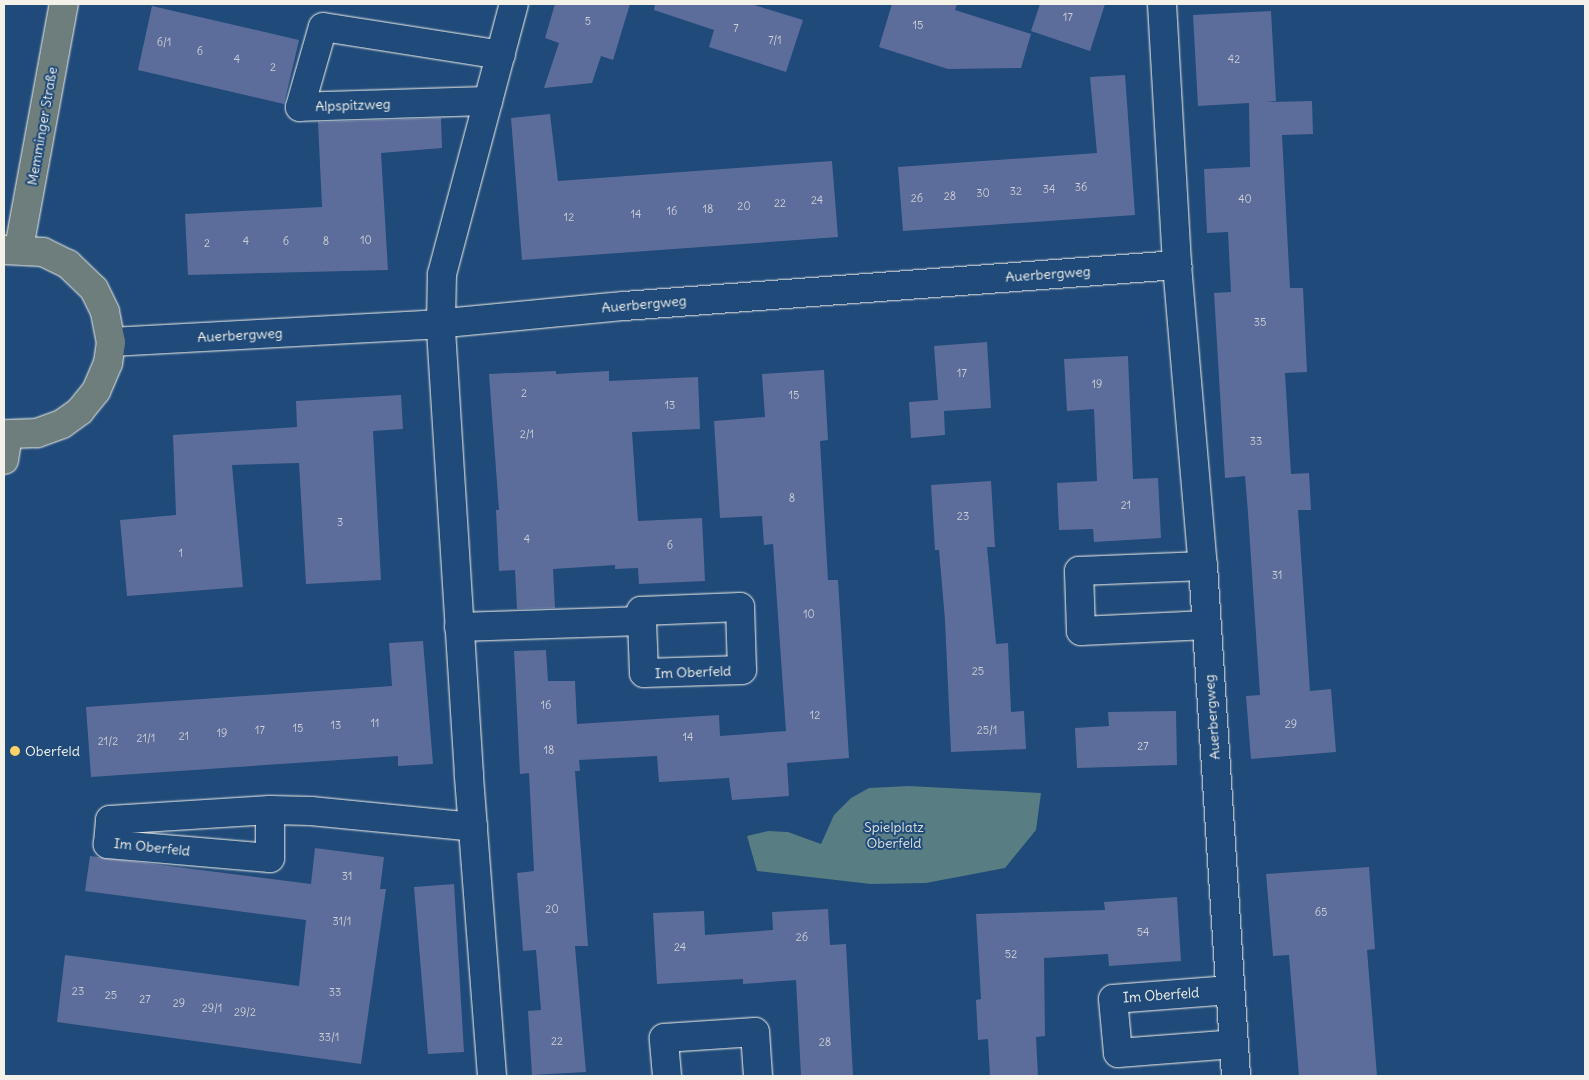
<!DOCTYPE html>
<meta charset="utf-8">
<style>
body{margin:0}
#map{position:relative;width:1589px;height:1080px;overflow:hidden;background:#1f4a7a;font-family:Delius,sans-serif}
div>[style]{position:absolute}
.green>*{inset:0;background:#587d83}
.building>*{inset:0;background:#5d6d9b}
.roads{filter:drop-shadow(0 0 1px #f4f1e8) drop-shadow(0 0 1px #f4f1e8)}
.minor>*{height:28px;margin:-14px;padding:0 14px;transform-origin:14px;border-radius:14px;background:#1f4a7a}
.major>*{height:28px;margin:-14px;padding:0 14px;transform-origin:14px;border-radius:14px;background:#6d7e7c}
.dots>*{width:14px;height:14px;translate:-50% -50%;box-sizing:border-box;border:2px solid #1f4a7a;border-radius:50%}
span{translate:-50% -50%;white-space:nowrap;text-align:center;line-height:1.15;-webkit-text-stroke:4px #1f4a7a;paint-order:stroke}
.number-label{font-size:11px;color:#ced0d5}
.number-label span{-webkit-text-stroke-width:0}
.street-label{font-size:14px;color:#f4f1e8}
.poi-label{font-size:14px;color:#f4f1e8}
.left{translate:0 -50%;text-align:left}
.park-label{font-size:14px;color:#dde0d9}
.frame{position:absolute;inset:0;border:5px solid #f4f1e8;pointer-events:none}
</style>
<div id="map">
<div class="green">
<i style="clip-path:polygon(909px 786px,1041px 793px,1036px 830px,1005px 868px,926px 883px,871px 884px,757px 871px,747px 836px,768px 831px,788px 832px,821px 844px,834px 815px,851px 798px,869px 788px)"></i>
</div>
<div class="building">
<i style="clip-path:polygon(555px 4px,630px 4px,613px 60px,601px 56px,592px 83px,544px 88px,559px 43px,545px 38px)"></i>
<i style="clip-path:polygon(655px 4px,751px 4px,803px 20px,786px 72px,709px 47px,714px 30px,654px 10px)"></i>
<i style="clip-path:polygon(892px 4px,957px 4px,955px 10px,1031px 34px,1021px 68px,948px 69px,879px 47px)"></i>
<i style="clip-path:polygon(1040px 4px,1105px 4px,1090px 51px,1031px 31px)"></i>
<i style="clip-path:polygon(152px 6px,299px 40px,284px 104px,138px 70px)"></i>
<i style="clip-path:polygon(1271px 11px,1276px 101px,1264px 102px,1312px 101px,1313px 134px,1282px 135px,1290px 288px,1303px 288px,1307px 372px,1285px 373px,1291px 474px,1309px 473px,1311px 510px,1298px 510px,1310px 691px,1331px 689px,1336px 752px,1251px 759px,1246px 696px,1260px 695px,1248px 513px,1245px 476px,1225px 478px,1214px 293px,1231px 292px,1228px 232px,1207px 233px,1204px 169px,1250px 167px,1249px 103px,1198px 106px,1193px 15px)"></i>
<i style="clip-path:polygon(1125px 75px,1135px 215px,903px 231px,898px 167px,1097px 153px,1090px 77px)"></i>
<i style="clip-path:polygon(550px 114px,558px 181px,832px 161px,838px 237px,522px 260px,511px 118px)"></i>
<i style="clip-path:polygon(441px 118px,442px 148px,381px 153px,388px 270px,188px 275px,185px 214px,322px 207px,318px 122px)"></i>
<i style="clip-path:polygon(987px 342px,991px 408px,944px 411px,945px 435px,911px 438px,909px 402px,938px 400px,934px 346px)"></i>
<i style="clip-path:polygon(1128px 356px,1133px 479px,1158px 478px,1161px 538px,1094px 542px,1093px 529px,1059px 530px,1057px 483px,1097px 481px,1094px 409px,1067px 411px,1064px 359px)"></i>
<i style="clip-path:polygon(824px 370px,828px 440px,820px 441px,828px 580px,838px 580px,849px 758px,787px 763px,789px 796px,732px 800px,729px 778px,659px 782px,657px 756px,579px 760px,580px 771px,575px 771px,588px 946px,575px 946px,586px 1072px,532px 1075px,528px 1011px,541px 1010px,536px 950px,523px 951px,517px 873px,534px 871px,529px 773px,520px 774px,514px 651px,546px 650px,548px 681px,575px 681px,577px 724px,719px 715px,720px 736px,786px 731px,773px 544px,764px 545px,762px 516px,720px 518px,714px 421px,765px 417px,762px 374px)"></i>
<i style="clip-path:polygon(556px 371px,556px 374px,609px 371px,609px 381px,698px 377px,700px 429px,632px 432px,638px 521px,702px 518px,705px 581px,639px 584px,638px 568px,615px 569px,615px 565px,553px 569px,555px 608px,517px 609px,515px 570px,499px 571px,496px 510px,499px 510px,489px 374px)"></i>
<i style="clip-path:polygon(401px 395px,403px 429px,373px 431px,381px 580px,306px 584px,299px 463px,232px 465px,243px 587px,127px 596px,120px 520px,176px 515px,173px 435px,297px 427px,296px 401px)"></i>
<i style="clip-path:polygon(991px 481px,995px 547px,987px 547px,996px 644px,1008px 643px,1011px 712px,1024px 711px,1026px 749px,951px 752px,945px 620px,939px 550px,935px 550px,931px 485px)"></i>
<i style="clip-path:polygon(423px 641px,433px 764px,398px 766px,398px 756px,91px 777px,86px 707px,392px 686px,389px 643px)"></i>
<i style="clip-path:polygon(1176px 711px,1177px 765px,1077px 768px,1075px 728px,1109px 726px,1108px 712px)"></i>
<i style="clip-path:polygon(315px 848px,384px 857px,380px 889px,386px 889px,361px 1064px,57px 1022px,65px 955px,299px 986px,306px 920px,85px 891px,90px 856px,311px 884px)"></i>
<i style="clip-path:polygon(1369px 867px,1375px 949px,1367px 950px,1377px 1076px,1299px 1076px,1289px 955px,1273px 956px,1266px 874px)"></i>
<i style="clip-path:polygon(454px 884px,464px 1052px,428px 1054px,414px 887px)"></i>
<i style="clip-path:polygon(1177px 897px,1181px 961px,1109px 966px,1108px 954px,1044px 958px,1045px 1036px,1036px 1037px,1038px 1076px,990px 1076px,988px 1039px,978px 1040px,976px 1000px,981px 999px,976px 914px,1105px 910px,1104px 902px)"></i>
<i style="clip-path:polygon(828px 909px,830px 945px,846px 944px,853px 1076px,801px 1076px,796px 980px,743px 984px,743px 979px,657px 984px,653px 913px,704px 911px,705px 935px,773px 930px,772px 912px)"></i>
</div>
<div class="roads">
<div class="minor">
<i style="left:1162px;top:4px;width:261px;rotate:86.7deg"></i>
<i style="left:1177px;top:265px;width:302px;rotate:85.1deg"></i>
<i style="left:1203px;top:566px;width:511px;rotate:86.3deg"></i>
<i style="left:488px;top:101px;width:188px;rotate:178.2deg"></i>
<i style="left:300px;top:107px;width:83px;rotate:-74deg"></i>
<i style="left:323px;top:27px;width:180px;rotate:8.9deg"></i>
<i style="left:111px;top:342px;width:314px;rotate:-3.1deg"></i>
<i style="left:425px;top:325px;width:200px;rotate:-5.5deg"></i>
<i style="left:624px;top:306px;width:555px;rotate:-4.24deg"></i>
<i style="left:1203px;top:566px;width:124px;rotate:177.7deg"></i>
<i style="left:1079px;top:571px;width:60px;rotate:88.1deg"></i>
<i style="left:1081px;top:631px;width:126px;rotate:-2.7deg"></i>
<i style="left:459px;top:627px;width:183px;rotate:-1.9deg"></i>
<i style="left:642px;top:621px;width:52px;rotate:87.8deg"></i>
<i style="left:644px;top:673px;width:98px;rotate:-1.8deg"></i>
<i style="left:742px;top:670px;width:63px;rotate:-91.8deg"></i>
<i style="left:740px;top:607px;width:99px;rotate:177.7deg"></i>
<i style="left:641px;top:611px;width:10px;rotate:84deg"></i>
<i style="left:270px;top:810px;width:48px;rotate:90deg"></i>
<i style="left:270px;top:858px;width:163px;rotate:-175.1deg"></i>
<i style="left:108px;top:844px;width:24px;rotate:-85deg"></i>
<i style="left:110px;top:820px;width:160px;rotate:-3.6deg"></i>
<i style="left:270px;top:810px;width:41px;rotate:1.4deg"></i>
<i style="left:311px;top:811px;width:163px;rotate:5.6deg"></i>
<i style="left:1230px;top:990px;width:117px;rotate:175.6deg"></i>
<i style="left:1113px;top:999px;width:54px;rotate:84.7deg"></i>
<i style="left:1118px;top:1053px;width:116px;rotate:-4.4deg"></i>
<i style="left:492px;top:1076px;width:302px;rotate:-94.4deg"></i>
<i style="left:469px;top:775px;width:452px;rotate:-93.6deg"></i>
<i style="left:441px;top:324px;width:50px;rotate:-88.9deg"></i>
<i style="left:442px;top:274px;width:279px;rotate:-75.1deg"></i>
<i style="left:667px;top:1076px;width:38px;rotate:-95deg"></i>
<i style="left:664px;top:1038px;width:91px;rotate:-3.8deg"></i>
<i style="left:755px;top:1032px;width:44px;rotate:86.1deg"></i>
</div>
<div class="major">
<i style="left:19px;top:248px;width:248px;rotate:-79.6deg"></i>
<i style="left:4px;top:250px;width:39px;rotate:3deg"></i>
<i style="left:43px;top:252px;width:28px;rotate:26deg"></i>
<i style="left:68px;top:264px;width:36px;rotate:44deg"></i>
<i style="left:94px;top:289px;width:25px;rotate:64deg"></i>
<i style="left:105px;top:312px;width:31px;rotate:79deg"></i>
<i style="left:111px;top:342px;width:21px;rotate:98deg"></i>
<i style="left:108px;top:363px;width:30px;rotate:113deg"></i>
<i style="left:96px;top:391px;width:26px;rotate:129deg"></i>
<i style="left:80px;top:411px;width:22px;rotate:144deg"></i>
<i style="left:62px;top:424px;width:27px;rotate:160deg"></i>
<i style="left:37px;top:433px;width:33px;rotate:178deg"></i>
<i style="left:4px;top:460px;width:25px;rotate:-81deg"></i>
</div>
</div>
<div class="dots">
<i style="left:15px;top:751px;background:#ffd166"></i>
</div>
<div class="number-label">
<span style="left:1068px;top:17px">17</span>
<span style="left:588px;top:21px">5</span>
<span style="left:918px;top:25px">15</span>
<span style="left:736px;top:28px">7</span>
<span style="left:775px;top:40px">7/1</span>
<span style="left:164px;top:42px">6/1</span>
<span style="left:200px;top:51px">6</span>
<span style="left:237px;top:59px">4</span>
<span style="left:1234px;top:59px">42</span>
<span style="left:273px;top:67px">2</span>
<span style="left:1081px;top:187px">36</span>
<span style="left:1049px;top:189px">34</span>
<span style="left:1016px;top:191px">32</span>
<span style="left:983px;top:193px">30</span>
<span style="left:950px;top:196px">28</span>
<span style="left:917px;top:198px">26</span>
<span style="left:1245px;top:199px">40</span>
<span style="left:817px;top:200px">24</span>
<span style="left:780px;top:203px">22</span>
<span style="left:744px;top:206px">20</span>
<span style="left:708px;top:209px">18</span>
<span style="left:672px;top:211px">16</span>
<span style="left:636px;top:214px">14</span>
<span style="left:569px;top:217px">12</span>
<span style="left:366px;top:240px">10</span>
<span style="left:246px;top:241px">4</span>
<span style="left:286px;top:241px">6</span>
<span style="left:326px;top:241px">8</span>
<span style="left:207px;top:243px">2</span>
<span style="left:1260px;top:322px">35</span>
<span style="left:962px;top:373px">17</span>
<span style="left:1097px;top:384px">19</span>
<span style="left:524px;top:393px">2</span>
<span style="left:794px;top:395px">15</span>
<span style="left:670px;top:405px">13</span>
<span style="left:527px;top:434px">2/1</span>
<span style="left:1256px;top:441px">33</span>
<span style="left:792px;top:498px">8</span>
<span style="left:1126px;top:505px">21</span>
<span style="left:963px;top:516px">23</span>
<span style="left:340px;top:522px">3</span>
<span style="left:527px;top:539px">4</span>
<span style="left:670px;top:545px">6</span>
<span style="left:181px;top:553px">1</span>
<span style="left:1277px;top:575px">31</span>
<span style="left:809px;top:614px">10</span>
<span style="left:978px;top:671px">25</span>
<span style="left:546px;top:705px">16</span>
<span style="left:815px;top:715px">12</span>
<span style="left:375px;top:723px">11</span>
<span style="left:1291px;top:724px">29</span>
<span style="left:336px;top:725px">13</span>
<span style="left:298px;top:728px">15</span>
<span style="left:260px;top:730px">17</span>
<span style="left:987px;top:730px">25/1</span>
<span style="left:222px;top:733px">19</span>
<span style="left:184px;top:736px">21</span>
<span style="left:688px;top:737px">14</span>
<span style="left:146px;top:738px">21/1</span>
<span style="left:108px;top:741px">21/2</span>
<span style="left:1143px;top:746px">27</span>
<span style="left:549px;top:750px">18</span>
<span style="left:347px;top:876px">31</span>
<span style="left:552px;top:909px">20</span>
<span style="left:1321px;top:912px">65</span>
<span style="left:342px;top:921px">31/1</span>
<span style="left:1143px;top:932px">54</span>
<span style="left:802px;top:937px">26</span>
<span style="left:680px;top:947px">24</span>
<span style="left:1011px;top:954px">52</span>
<span style="left:78px;top:991px">23</span>
<span style="left:335px;top:992px">33</span>
<span style="left:111px;top:995px">25</span>
<span style="left:145px;top:999px">27</span>
<span style="left:179px;top:1003px">29</span>
<span style="left:212px;top:1008px">29/1</span>
<span style="left:245px;top:1012px">29/2</span>
<span style="left:329px;top:1037px">33/1</span>
<span style="left:557px;top:1041px">22</span>
<span style="left:825px;top:1042px">28</span>
</div>
<div class="street-label">
<span style="left:353px;top:105px;rotate:-2deg">Alpspitzweg</span>
<span style="left:42px;top:126px;rotate:-80deg">Memminger Straße</span>
<span style="left:1048px;top:274px;rotate:-4deg">Auerbergweg</span>
<span style="left:644px;top:304px;rotate:-5deg">Auerbergweg</span>
<span style="left:240px;top:335px;rotate:-3deg">Auerbergweg</span>
<span style="left:693px;top:672px;rotate:-2deg">Im Oberfeld</span>
<span style="left:1212px;top:717px;rotate:-94deg">Auerbergweg</span>
<span style="left:152px;top:847px;rotate:6deg">Im Oberfeld</span>
<span style="left:1161px;top:995px;rotate:-4deg">Im Oberfeld</span>
</div>
<div class="poi-label">
<span class="left" style="left:25px;top:751px">Oberfeld</span>
</div>
<div class="park-label">
<span style="left:894px;top:835px">Spielplatz<br>Oberfeld</span>
</div>
<div class="frame"></div>
</div>
